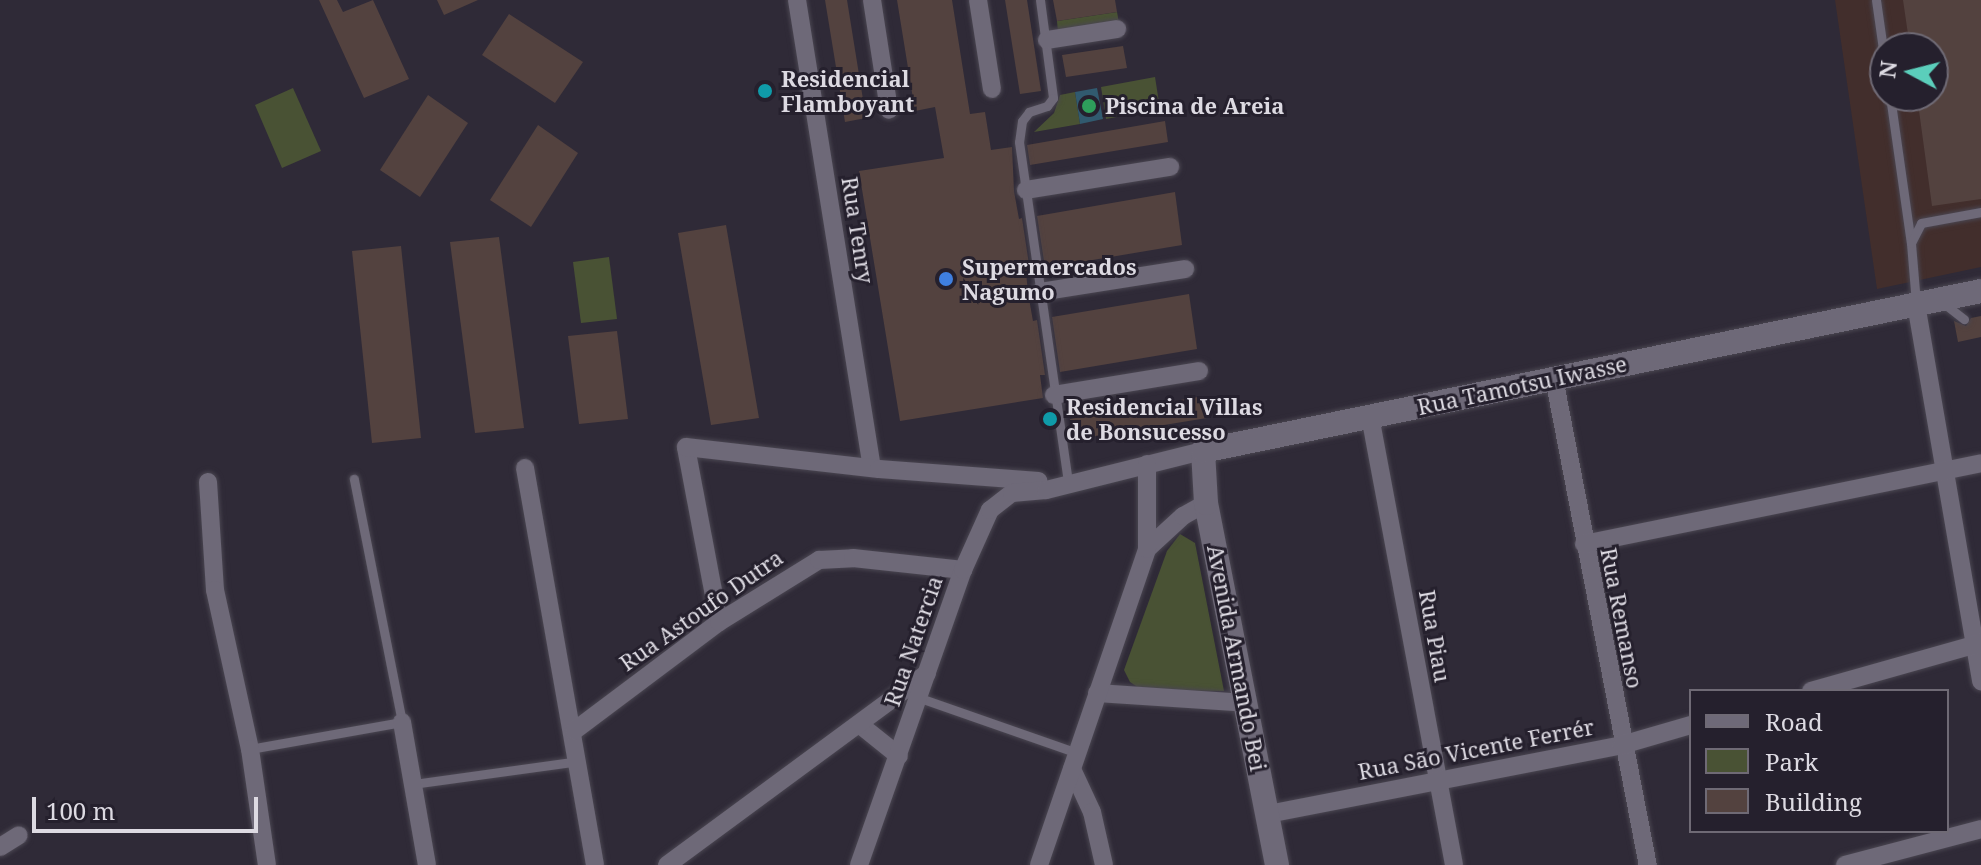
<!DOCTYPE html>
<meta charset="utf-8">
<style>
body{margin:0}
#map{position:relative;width:1981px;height:865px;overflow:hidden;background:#2f2a37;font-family:"Noto Serif",serif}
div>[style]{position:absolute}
.industrial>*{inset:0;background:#422e2c}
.green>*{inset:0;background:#495234}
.water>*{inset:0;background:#315a6f}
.building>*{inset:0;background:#53423f}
.roads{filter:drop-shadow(0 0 2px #4a4651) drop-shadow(0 0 2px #4a4651)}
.lane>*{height:9px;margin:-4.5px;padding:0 4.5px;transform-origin:4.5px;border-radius:4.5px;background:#6e6978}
.street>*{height:18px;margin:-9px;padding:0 9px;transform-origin:9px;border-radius:9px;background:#6e6978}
.secondary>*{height:24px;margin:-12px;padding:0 12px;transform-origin:12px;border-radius:12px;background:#6e6978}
.dots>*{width:22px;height:22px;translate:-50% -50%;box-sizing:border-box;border:4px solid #25202d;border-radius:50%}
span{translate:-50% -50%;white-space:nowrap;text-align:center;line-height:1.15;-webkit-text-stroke:6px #25202d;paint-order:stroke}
.poi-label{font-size:22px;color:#dddae2;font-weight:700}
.left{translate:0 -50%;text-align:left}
.street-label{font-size:22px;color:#dddae2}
.legend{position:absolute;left:1689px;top:689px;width:260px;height:144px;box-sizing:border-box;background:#25202d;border:2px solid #6f6a75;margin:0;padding:10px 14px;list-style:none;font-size:24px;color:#dddae2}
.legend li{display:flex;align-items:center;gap:16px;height:40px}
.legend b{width:40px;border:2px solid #6f6a75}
.north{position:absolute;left:1869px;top:32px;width:80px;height:80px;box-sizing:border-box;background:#25202d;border:2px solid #6f6a75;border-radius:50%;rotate:277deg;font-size:22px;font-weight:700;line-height:32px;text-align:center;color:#dddae2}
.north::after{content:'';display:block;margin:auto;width:28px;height:36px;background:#5bcebb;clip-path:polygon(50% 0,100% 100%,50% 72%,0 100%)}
.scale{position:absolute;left:32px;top:797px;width:226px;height:36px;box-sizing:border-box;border:4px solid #dddae2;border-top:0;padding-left:10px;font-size:24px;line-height:28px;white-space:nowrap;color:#dddae2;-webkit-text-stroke:6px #25202d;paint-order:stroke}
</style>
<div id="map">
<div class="industrial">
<i style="clip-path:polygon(evenodd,1835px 0,1981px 0,1981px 267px,1877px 289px,1835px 0,1885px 48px,1933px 48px,1933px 96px,1885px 96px,1885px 48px)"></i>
</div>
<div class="green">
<i style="clip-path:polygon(1117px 12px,1119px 23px,1058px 32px,1057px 21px)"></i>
<i style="clip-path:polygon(1155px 77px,1160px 109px,1106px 119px,1101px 87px)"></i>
<i style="clip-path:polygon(293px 88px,321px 151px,282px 168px,255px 105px)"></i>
<i style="clip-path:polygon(1075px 92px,1080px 124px,1034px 132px,1054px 113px,1060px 95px)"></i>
<i style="clip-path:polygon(609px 257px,617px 319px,581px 323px,573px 262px)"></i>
<i style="clip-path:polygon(1180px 534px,1195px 543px,1224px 691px,1142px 690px,1130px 682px,1124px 670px,1167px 551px)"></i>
</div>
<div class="water">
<i style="clip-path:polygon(1097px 88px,1103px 119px,1080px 124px,1075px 92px)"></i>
</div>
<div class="building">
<i style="clip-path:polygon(319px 0,337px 0,343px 12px,373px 0,409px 79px,364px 98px)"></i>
<i style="clip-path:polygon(437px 0,478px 0,444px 15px)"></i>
<i style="clip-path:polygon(825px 0,847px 0,866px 118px,845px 122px)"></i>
<i style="clip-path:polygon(897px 0,952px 0,970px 114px,985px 112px,991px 150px,1012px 147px,1014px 191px,1019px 219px,1022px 218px,1030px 271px,1026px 271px,1028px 293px,1033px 321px,1037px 320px,1045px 375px,1040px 375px,1043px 398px,900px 421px,859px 171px,944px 158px,935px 107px,915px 111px)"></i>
<i style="clip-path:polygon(1005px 0,1027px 0,1041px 91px,1020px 94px)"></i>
<i style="clip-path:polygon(1053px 0,1115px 0,1117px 12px,1057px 21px)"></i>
<i style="clip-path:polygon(1903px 0,1981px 0,1981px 199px,1932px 206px,1917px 96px,1933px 96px,1933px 48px,1910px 48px)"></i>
<i style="clip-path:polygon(509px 14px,583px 62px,555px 103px,482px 55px)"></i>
<i style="clip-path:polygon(1123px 46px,1127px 68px,1066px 77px,1062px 55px)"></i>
<i style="clip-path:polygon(428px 95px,468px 123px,420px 197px,380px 170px)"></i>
<i style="clip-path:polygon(1165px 121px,1168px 142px,1030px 165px,1027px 145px)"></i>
<i style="clip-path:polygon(538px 125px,578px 153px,531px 227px,490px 200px)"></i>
<i style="clip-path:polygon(1175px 192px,1182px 245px,1045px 268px,1037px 216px)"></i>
<i style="clip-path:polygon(726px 225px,759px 418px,711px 425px,678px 233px)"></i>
<i style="clip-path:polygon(499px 237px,524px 428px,475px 433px,450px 242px)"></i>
<i style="clip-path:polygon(401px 246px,421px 438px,372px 443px,352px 251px)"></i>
<i style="clip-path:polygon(1189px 294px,1197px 349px,1060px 372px,1052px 317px)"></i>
<i style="clip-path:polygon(1981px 316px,1981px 337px,1958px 342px,1954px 321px,1966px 326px,1971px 318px)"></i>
<i style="clip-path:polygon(617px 331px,628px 419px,579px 424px,568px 336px)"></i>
<i style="clip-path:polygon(1204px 396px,1207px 418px,1072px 440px,1070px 419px)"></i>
</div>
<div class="roads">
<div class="lane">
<i style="left:1040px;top:0;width:99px;rotate:82.4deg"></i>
<i style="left:1053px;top:98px;width:10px;rotate:127deg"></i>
<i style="left:1047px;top:106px;width:19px;rotate:162deg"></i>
<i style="left:1029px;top:112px;width:11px;rotate:128deg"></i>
<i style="left:1022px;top:121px;width:21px;rotate:98deg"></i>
<i style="left:1019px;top:142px;width:344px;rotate:81.8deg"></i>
<i style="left:1876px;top:0;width:64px;rotate:81.9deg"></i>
<i style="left:1890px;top:96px;width:148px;rotate:81.9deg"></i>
<i style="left:1942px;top:302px;width:28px;rotate:38deg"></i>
<i style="left:1916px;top:303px;width:60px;rotate:-94.8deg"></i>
<i style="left:1911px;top:243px;width:22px;rotate:-63deg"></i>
<i style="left:1921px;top:223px;width:61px;rotate:-10.4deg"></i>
<i style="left:920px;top:698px;width:166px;rotate:19.3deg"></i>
<i style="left:250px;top:749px;width:154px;rotate:-10.1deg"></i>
<i style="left:402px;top:722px;width:248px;rotate:-101.2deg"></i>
<i style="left:413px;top:784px;width:167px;rotate:-7.9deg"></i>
</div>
<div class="street">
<i style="left:797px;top:0;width:474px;rotate:80.9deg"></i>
<i style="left:872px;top:0;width:111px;rotate:81.2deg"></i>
<i style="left:978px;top:0;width:90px;rotate:81.1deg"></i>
<i style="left:1047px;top:40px;width:71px;rotate:-8.9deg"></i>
<i style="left:1026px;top:190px;width:146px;rotate:-9.1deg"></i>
<i style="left:1040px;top:292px;width:147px;rotate:-9deg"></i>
<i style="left:1916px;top:304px;width:383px;rotate:80.2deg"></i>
<i style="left:1554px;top:378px;width:496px;rotate:79.1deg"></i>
<i style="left:1054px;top:395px;width:147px;rotate:-9.4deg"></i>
<i style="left:1370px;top:416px;width:457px;rotate:79.4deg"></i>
<i style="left:525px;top:468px;width:403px;rotate:80deg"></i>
<i style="left:208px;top:482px;width:108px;rotate:86.3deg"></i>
<i style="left:215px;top:590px;width:163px;rotate:77.6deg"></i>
<i style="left:250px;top:749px;width:117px;rotate:81.7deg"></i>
<i style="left:1584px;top:544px;width:405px;rotate:-11.5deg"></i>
<i style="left:1147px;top:549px;width:49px;rotate:-42.5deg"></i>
<i style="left:1183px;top:516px;width:26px;rotate:-29deg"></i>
<i style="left:719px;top:622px;width:178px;rotate:-100.7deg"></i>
<i style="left:686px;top:447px;width:194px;rotate:6.5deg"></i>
<i style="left:879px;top:469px;width:160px;rotate:4.3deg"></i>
<i style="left:1811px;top:691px;width:177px;rotate:-15.8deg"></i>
<i style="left:1097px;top:693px;width:149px;rotate:3.8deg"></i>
<i style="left:402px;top:722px;width:145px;rotate:80.1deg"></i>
<i style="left:859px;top:724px;width:51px;rotate:38.7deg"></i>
<i style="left:574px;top:731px;width:181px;rotate:-36.9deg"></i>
<i style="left:719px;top:622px;width:118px;rotate:-31.8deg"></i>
<i style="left:819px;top:560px;width:34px;rotate:-3deg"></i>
<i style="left:853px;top:558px;width:111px;rotate:6.2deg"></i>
<i style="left:1072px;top:769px;width:47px;rotate:65.1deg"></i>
<i style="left:1092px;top:812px;width:54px;rotate:77.2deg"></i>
<i style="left:1268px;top:814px;width:361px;rotate:-11deg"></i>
<i style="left:1622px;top:745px;width:72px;rotate:-16.2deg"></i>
<i style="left:0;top:847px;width:22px;rotate:-32deg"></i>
<i style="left:667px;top:865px;width:323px;rotate:-36.4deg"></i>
<i style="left:859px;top:865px;width:313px;rotate:-70.6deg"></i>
<i style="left:963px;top:570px;width:66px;rotate:-65.8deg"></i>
<i style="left:990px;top:510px;width:28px;rotate:-38deg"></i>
<i style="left:1012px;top:493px;width:34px;rotate:-5deg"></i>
<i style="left:1046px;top:490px;width:162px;rotate:-14deg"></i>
<i style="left:1039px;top:865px;width:334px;rotate:-71.1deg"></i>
<i style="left:1147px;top:549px;width:85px;rotate:-90deg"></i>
<i style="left:1845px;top:865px;width:141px;rotate:-14.8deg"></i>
</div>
<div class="secondary">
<i style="left:1277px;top:865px;width:369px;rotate:-101.1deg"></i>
<i style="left:1206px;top:503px;width:52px;rotate:-93.3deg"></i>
<i style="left:1203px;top:451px;width:794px;rotate:-11.62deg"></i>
</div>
</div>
<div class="dots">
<i style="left:765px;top:91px;background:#0f9aa8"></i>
<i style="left:1089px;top:106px;background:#2e9e5b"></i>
<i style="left:946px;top:279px;background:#3f7fe0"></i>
<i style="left:1050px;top:419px;background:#0f9aa8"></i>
</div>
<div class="poi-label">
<span class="left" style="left:781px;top:91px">Residencial<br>Flamboyant</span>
<span class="left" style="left:1105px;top:106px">Piscina de Areia</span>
<span class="left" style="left:962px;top:279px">Supermercados<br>Nagumo</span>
<span class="left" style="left:1066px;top:419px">Residencial Villas<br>de Bonsucesso</span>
</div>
<div class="street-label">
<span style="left:858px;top:230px;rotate:81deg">Rua Tenry</span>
<span style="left:1522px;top:385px;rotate:-12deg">Rua Tamotsu Iwasse</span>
<span style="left:701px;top:610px;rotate:-35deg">Rua Astoufo Dutra</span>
<span style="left:1622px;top:618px;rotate:79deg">Rua Remanso</span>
<span style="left:1435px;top:636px;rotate:80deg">Rua Piau</span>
<span style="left:913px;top:641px;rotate:-71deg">Rua Natercia</span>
<span style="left:1237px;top:658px;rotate:79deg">Avenida Armando Bei</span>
<span style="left:1476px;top:749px;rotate:-11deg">Rua São Vicente Ferrér</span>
</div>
<ul class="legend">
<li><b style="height:10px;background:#6e6978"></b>Road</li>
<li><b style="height:22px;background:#495234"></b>Park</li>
<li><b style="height:22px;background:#53423f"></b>Building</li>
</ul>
<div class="north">N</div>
<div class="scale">100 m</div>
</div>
